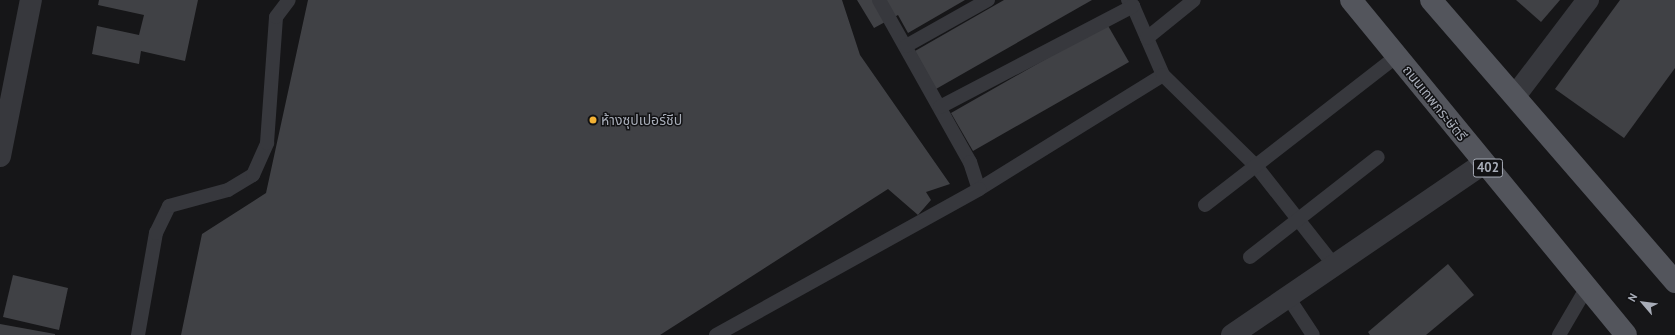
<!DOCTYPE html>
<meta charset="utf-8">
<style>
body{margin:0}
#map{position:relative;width:1675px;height:335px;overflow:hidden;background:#161618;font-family:"PT Sans","Noto Sans Thai",sans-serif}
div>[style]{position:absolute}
.building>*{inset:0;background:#404145}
.lane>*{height:14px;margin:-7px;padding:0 7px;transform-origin:7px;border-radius:7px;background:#37383d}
.street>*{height:22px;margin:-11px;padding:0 11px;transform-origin:11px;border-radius:11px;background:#37383d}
.primary>*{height:22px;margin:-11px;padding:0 11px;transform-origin:11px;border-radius:11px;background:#53555c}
.dots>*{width:11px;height:11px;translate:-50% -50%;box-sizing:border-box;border:2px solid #111113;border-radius:50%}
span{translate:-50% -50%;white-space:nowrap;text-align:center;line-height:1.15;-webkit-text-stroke:3px #111113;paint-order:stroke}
.shield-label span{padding:1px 3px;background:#111113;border:1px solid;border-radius:3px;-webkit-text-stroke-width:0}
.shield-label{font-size:13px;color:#a8adb8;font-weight:700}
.street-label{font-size:14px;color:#a8adb8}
.poi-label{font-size:14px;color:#a8adb8}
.left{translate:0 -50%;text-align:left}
.north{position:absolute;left:1623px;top:283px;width:40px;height:40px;-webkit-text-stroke:3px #111113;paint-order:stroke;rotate:298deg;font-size:11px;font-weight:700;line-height:16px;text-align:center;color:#a8adb8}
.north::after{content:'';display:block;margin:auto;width:14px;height:18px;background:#a8adb8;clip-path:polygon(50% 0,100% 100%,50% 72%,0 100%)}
</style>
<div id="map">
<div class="building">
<i style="clip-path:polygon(99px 0,198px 0,185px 61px,141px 51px,139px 64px,92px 54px,97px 26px,139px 35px,144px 15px,98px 5px)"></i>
<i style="clip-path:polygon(308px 0,842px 0,860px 55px,950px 184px,926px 192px,931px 200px,918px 215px,888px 189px,660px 335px,181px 335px,202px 234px,266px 193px)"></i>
<i style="clip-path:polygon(857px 0,965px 0,908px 33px,898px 15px,874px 28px)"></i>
<i style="clip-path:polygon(1004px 0,1092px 0,936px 89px,915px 51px)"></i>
<i style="clip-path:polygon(1516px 0,1560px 0,1541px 22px)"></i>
<i style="clip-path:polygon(1620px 0,1675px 0,1675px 68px,1624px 138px,1555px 89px)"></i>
<i style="clip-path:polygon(1107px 24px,1129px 62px,973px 151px,951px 113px)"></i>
<i style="clip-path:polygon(1448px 264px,1474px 295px,1426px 335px,1370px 335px,1368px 332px)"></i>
<i style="clip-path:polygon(13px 275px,68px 288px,59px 330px,3px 317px)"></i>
<i style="clip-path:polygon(0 324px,55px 334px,55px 335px,0 335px)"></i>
</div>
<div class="lane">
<i style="left:879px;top:0;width:186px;rotate:60.7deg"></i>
<i style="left:970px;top:162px;width:28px;rotate:72deg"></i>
<i style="left:979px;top:189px;width:216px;rotate:-31.8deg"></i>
<i style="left:1128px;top:0;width:8px;rotate:50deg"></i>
<i style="left:1133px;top:6px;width:75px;rotate:66.5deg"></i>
<i style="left:1163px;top:75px;width:130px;rotate:44.4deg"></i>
<i style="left:1256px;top:166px;width:126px;rotate:51.8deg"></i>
<i style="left:1147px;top:38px;width:60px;rotate:-39deg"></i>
<i style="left:906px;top:46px;width:94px;rotate:-29.3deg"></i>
<i style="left:940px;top:107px;width:218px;rotate:-27.6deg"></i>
<i style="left:1205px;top:205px;width:243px;rotate:-37.8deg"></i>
<i style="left:1250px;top:257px;width:162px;rotate:-38deg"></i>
<i style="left:1288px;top:297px;width:45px;rotate:56.7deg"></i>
<i style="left:138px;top:335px;width:104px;rotate:-80deg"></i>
<i style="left:156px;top:233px;width:30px;rotate:-64deg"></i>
<i style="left:169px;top:206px;width:61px;rotate:-15.2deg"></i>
<i style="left:228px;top:190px;width:29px;rotate:-31deg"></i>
<i style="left:253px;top:175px;width:35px;rotate:-66deg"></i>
<i style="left:267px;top:143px;width:126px;rotate:-85.9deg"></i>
<i style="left:276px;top:17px;width:21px;rotate:-53deg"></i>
<i style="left:716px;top:335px;width:301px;rotate:-29deg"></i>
<i style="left:1559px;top:335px;width:53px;rotate:-59.6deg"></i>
</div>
<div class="street">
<i style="left:1515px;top:96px;width:121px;rotate:-52.8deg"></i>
<i style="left:0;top:156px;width:159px;rotate:-78.8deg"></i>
<i style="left:1232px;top:335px;width:305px;rotate:-34.3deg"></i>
</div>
<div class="primary">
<i style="left:1351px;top:0;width:433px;rotate:50.6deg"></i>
<i style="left:1431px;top:0;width:373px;rotate:49.1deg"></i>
</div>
<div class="dots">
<i style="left:593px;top:120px;background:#f2b134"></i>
</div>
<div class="shield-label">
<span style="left:1488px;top:168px">402</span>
</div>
<div class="street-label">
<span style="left:1435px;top:103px;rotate:51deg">ถนนเทพกระษัตรี</span>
</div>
<div class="poi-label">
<span class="left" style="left:601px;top:120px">ห้างซุปเปอร์ชีป</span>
</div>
<div class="north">N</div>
</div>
